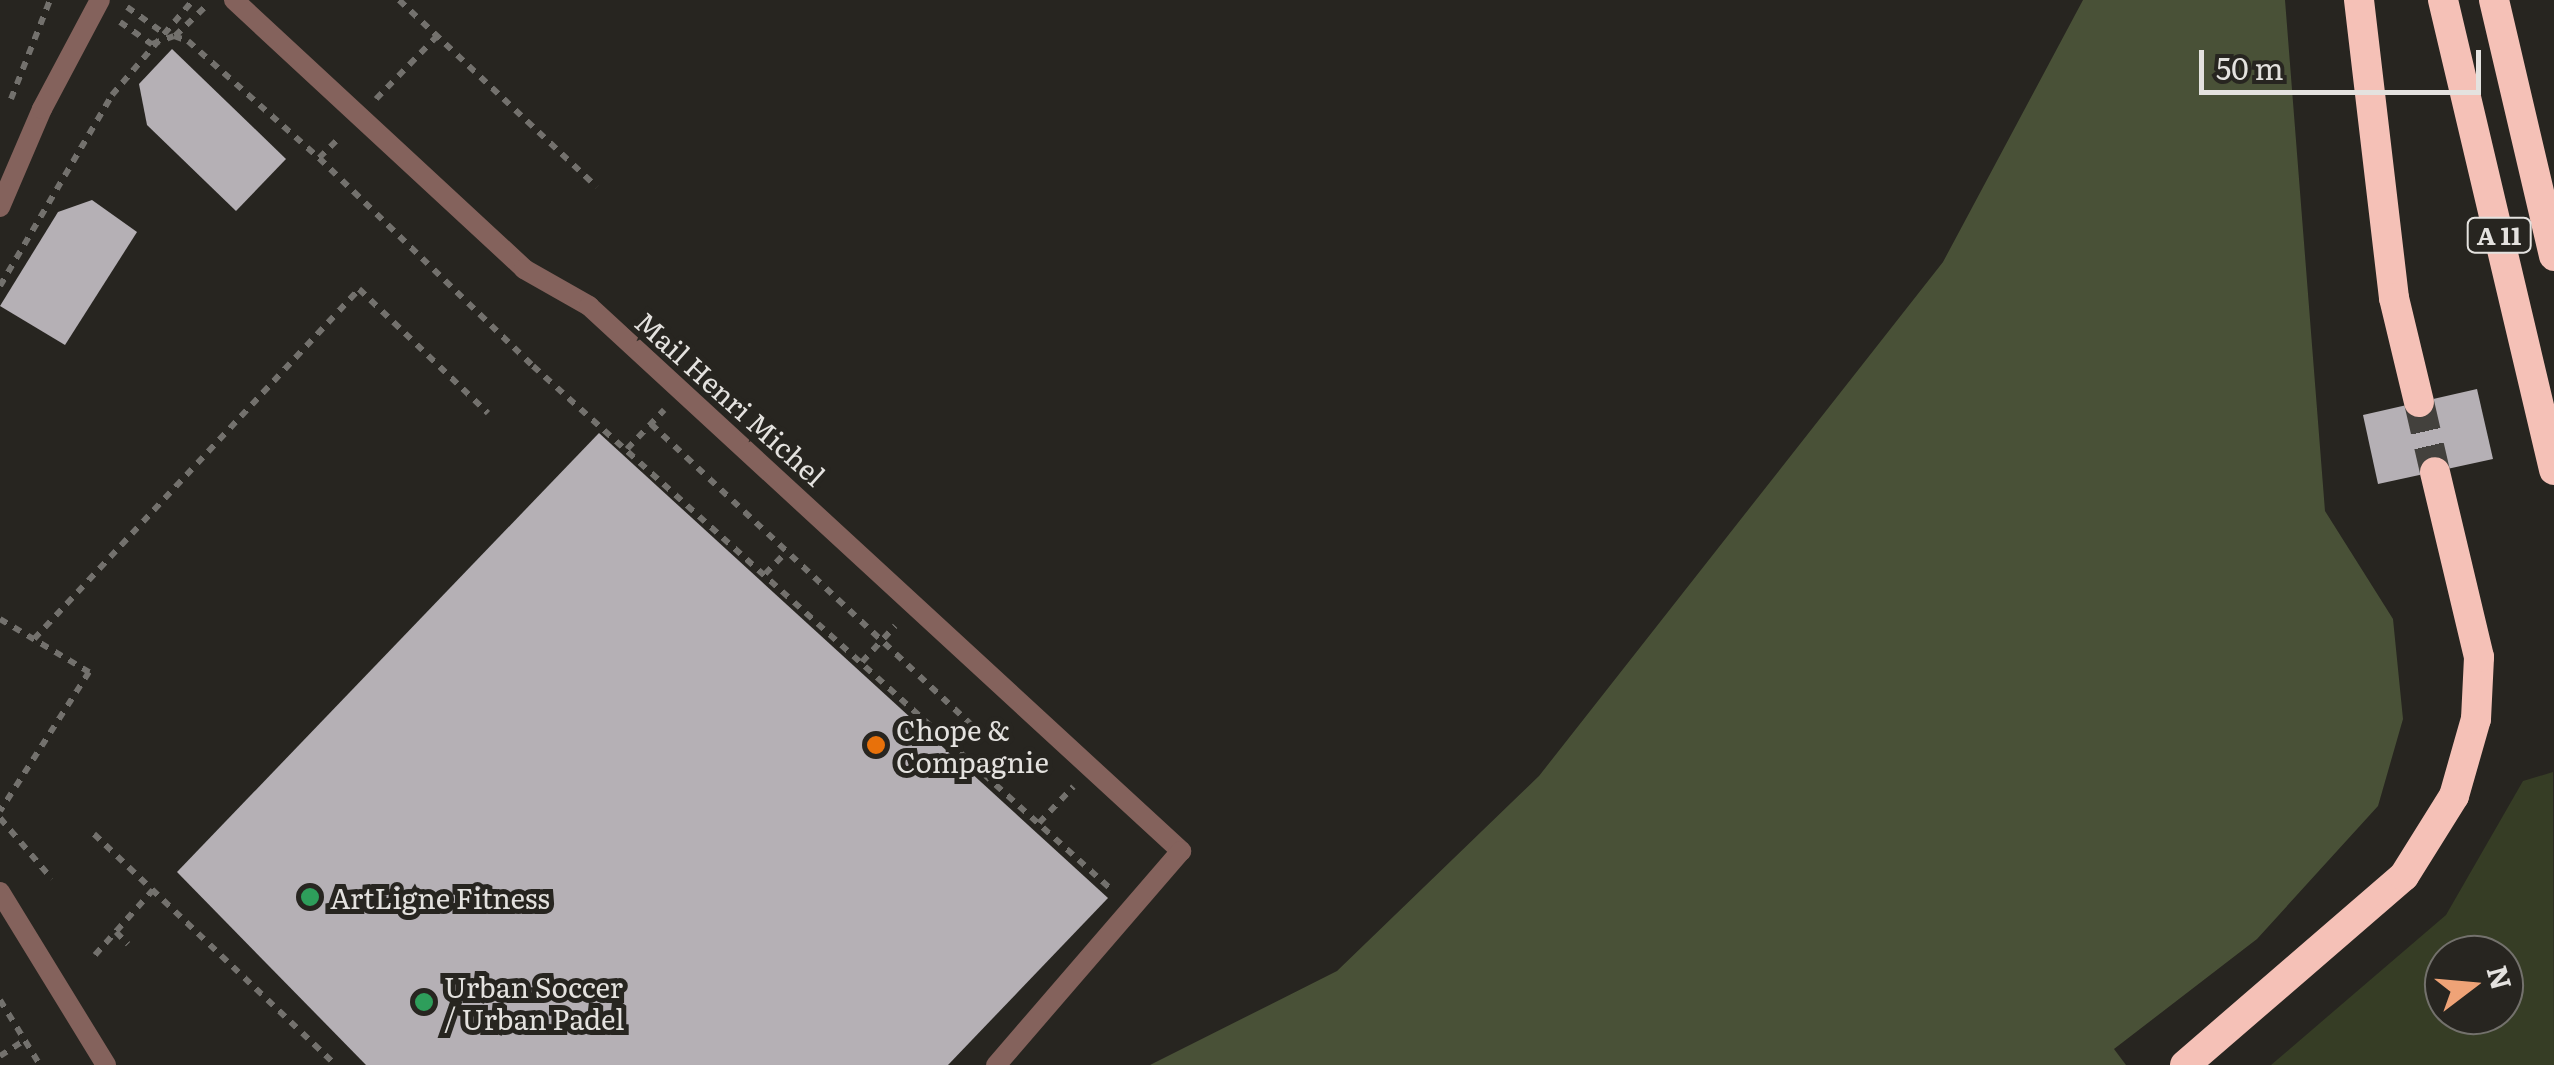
<!DOCTYPE html>
<style>
body{margin:0}
#map{position:relative;width:2554px;height:1065px;overflow:hidden;background:#272520;font-family:Literata,serif}
div>[style]{position:absolute}
.green>*{inset:0;background:#363d25}
.forest>*{inset:0;background:#495137}
.building>*{inset:0;background:#b5b0b5}
.highway-tunnel>*{height:30px;margin-top:-15px;transform-origin:0;background:repeating-linear-gradient(90deg,#43413d 0 30px,transparent 0 45px)}
.path>*{height:6px;margin-top:-3px;transform-origin:0;background:repeating-linear-gradient(90deg,#73716d 0 8px,transparent 0 16px)}
.street>*{height:20px;margin:-10px;padding:0 10px;transform-origin:10px;border-radius:10px;background:#84625c}
.highway>*{height:30px;margin:-15px;padding:0 15px;transform-origin:15px;border-radius:15px;background:#f5c1b7}
.dots>*{width:28px;height:28px;translate:-50% -50%;box-sizing:border-box;border:5px solid #272520;border-radius:50%}
span{translate:-50% -50%;white-space:nowrap;text-align:center;line-height:1.15;-webkit-text-stroke:10px #272520;paint-order:stroke}
.shield-label span{padding:2px 8px;background:#272520;border:2px solid;border-radius:8px;-webkit-text-stroke-width:0}
.shield-label{font-size:25px;color:#e4e2df;font-weight:700}
.street-label{font-size:28px;color:#e4e2df}
.poi-label{font-size:28px;color:#e4e2df}
.left{translate:0 -50%;text-align:left}
.north{position:absolute;left:2424px;top:935px;width:100px;height:100px;box-sizing:border-box;background:#272520;border:2px solid #73716c;border-radius:50%;rotate:74deg;font-size:28px;font-weight:700;line-height:40px;text-align:center;color:#e4e2df}
.north::after{content:'';display:block;margin:auto;width:35px;height:45px;background:#efa377;clip-path:polygon(50% 0,100% 100%,50% 72%,0 100%)}
.scale{position:absolute;left:2199px;top:50px;width:282px;height:45px;box-sizing:border-box;border:5px solid #e4e2df;border-top:0;padding-left:12px;font-size:30px;line-height:35px;white-space:nowrap;color:#e4e2df;-webkit-text-stroke:8px #272520;paint-order:stroke}
</style>
<div id="map">
<div class="green">
<i style="clip-path:polygon(evenodd,2553px 772px,2554px 1065px,2271px 1065px,2446px 915px,2523px 781px,2553px 772px,2504px 955px,2504px 1015px,2444px 1015px,2444px 955px,2504px 955px)"></i>
</div>
<div class="forest">
<i style="clip-path:polygon(2083px 0,2285px 0,2325px 511px,2393px 619px,2403px 719px,2378px 806px,2257px 939px,2114px 1049px,2126px 1065px,1150px 1065px,1337px 971px,1539px 776px,1943px 262px)"></i>
</div>
<div class="building">
<i style="clip-path:polygon(172px 49px,286px 159px,236px 211px,147px 125px,139px 84px)"></i>
<i style="clip-path:polygon(92px 200px,137px 232px,65px 345px,0 306px,58px 212px)"></i>
<i style="clip-path:polygon(2477px 389px,2493px 459px,2378px 484px,2363px 415px)"></i>
<i style="clip-path:polygon(599px 433px,1108px 898px,948px 1065px,366px 1065px,177px 872px)"></i>
</div>
<div class="highway-tunnel">
<i style="left:2419px;top:402px;width:72px;rotate:77.1deg"></i>
</div>
<div class="path">
<i style="left:399px;top:0;width:272px;rotate:43.4deg"></i>
<i style="left:127px;top:7px;width:43px;rotate:35.5deg"></i>
<i style="left:120px;top:22px;width:39px;rotate:35deg"></i>
<i style="left:152px;top:44px;width:23px;rotate:-20deg"></i>
<i style="left:174px;top:36px;width:15px;rotate:20deg"></i>
<i style="left:188px;top:41px;width:176px;rotate:41.8deg"></i>
<i style="left:319px;top:158px;width:298px;rotate:44.2deg"></i>
<i style="left:533px;top:366px;width:782px;rotate:42.15deg"></i>
<i style="left:175px;top:36px;width:47px;rotate:-44.1deg"></i>
<i style="left:11px;top:99px;width:106px;rotate:-68.5deg"></i>
<i style="left:376px;top:99px;width:89px;rotate:-45.9deg"></i>
<i style="left:319px;top:158px;width:30px;rotate:-45deg"></i>
<i style="left:0;top:286px;width:221px;rotate:-59.6deg"></i>
<i style="left:112px;top:95px;width:125px;rotate:-49.5deg"></i>
<i style="left:651px;top:424px;width:439px;rotate:43.2deg"></i>
<i style="left:971px;top:724px;width:28px;rotate:132deg"></i>
<i style="left:627px;top:449px;width:54px;rotate:-46.5deg"></i>
<i style="left:765px;top:574px;width:29px;rotate:-46deg"></i>
<i style="left:0;top:619px;width:104px;rotate:30.8deg"></i>
<i style="left:89px;top:672px;width:165px;rotate:122.6deg"></i>
<i style="left:34px;top:639px;width:478px;rotate:-47.1deg"></i>
<i style="left:359px;top:289px;width:179px;rotate:43.9deg"></i>
<i style="left:862px;top:662px;width:49px;rotate:-47.5deg"></i>
<i style="left:0;top:818px;width:80px;rotate:49.6deg"></i>
<i style="left:1039px;top:823px;width:50px;rotate:-46.6deg"></i>
<i style="left:94px;top:834px;width:335px;rotate:43.7deg"></i>
<i style="left:116px;top:932px;width:17px;rotate:45deg"></i>
<i style="left:95px;top:955px;width:87px;rotate:-48.3deg"></i>
<i style="left:0;top:1000px;width:76px;rotate:58.4deg"></i>
<i style="left:0;top:1056px;width:30px;rotate:-33deg"></i>
</div>
<div class="street">
<i style="left:234px;top:0;width:396px;rotate:42.8deg"></i>
<i style="left:524px;top:269px;width:75px;rotate:29.6deg"></i>
<i style="left:589px;top:306px;width:805px;rotate:42.63deg"></i>
<i style="left:1181px;top:851px;width:283px;rotate:130.8deg"></i>
<i style="left:0;top:207px;width:107px;rotate:-66.8deg"></i>
<i style="left:42px;top:109px;width:123px;rotate:-62deg"></i>
<i style="left:0;top:892px;width:203px;rotate:58.5deg"></i>
</div>
<div class="highway">
<i style="left:2359px;top:0;width:300px;rotate:83.3deg"></i>
<i style="left:2394px;top:298px;width:107px;rotate:76.5deg"></i>
<i style="left:2443px;top:0;width:483px;rotate:76.7deg"></i>
<i style="left:2494px;top:0;width:263px;rotate:76.8deg"></i>
<i style="left:2185px;top:1065px;width:289px;rotate:-40.8deg"></i>
<i style="left:2404px;top:876px;width:94px;rotate:-58deg"></i>
<i style="left:2454px;top:796px;width:80px;rotate:-74.1deg"></i>
<i style="left:2476px;top:719px;width:62px;rotate:-87.2deg"></i>
<i style="left:2479px;top:657px;width:190px;rotate:-103.4deg"></i>
</div>
<div class="dots">
<i style="left:876px;top:745px;background:#e8710a"></i>
<i style="left:310px;top:897px;background:#2e9e5b"></i>
<i style="left:424px;top:1002px;background:#2e9e5b"></i>
</div>
<div class="shield-label">
<span style="left:2499px;top:235px">A 11</span>
</div>
<div class="street-label">
<span style="left:731px;top:398px;rotate:42deg">Mail Henri Michel</span>
</div>
<div class="poi-label">
<span class="left" style="left:896px;top:745px">Chope &amp;<br>Compagnie</span>
<span class="left" style="left:330px;top:897px">ArtLigne Fitness</span>
<span class="left" style="left:444px;top:1002px">Urban Soccer<br>/ Urban Padel</span>
</div>
<div class="north">N</div>
<div class="scale">50 m</div>
</div>
